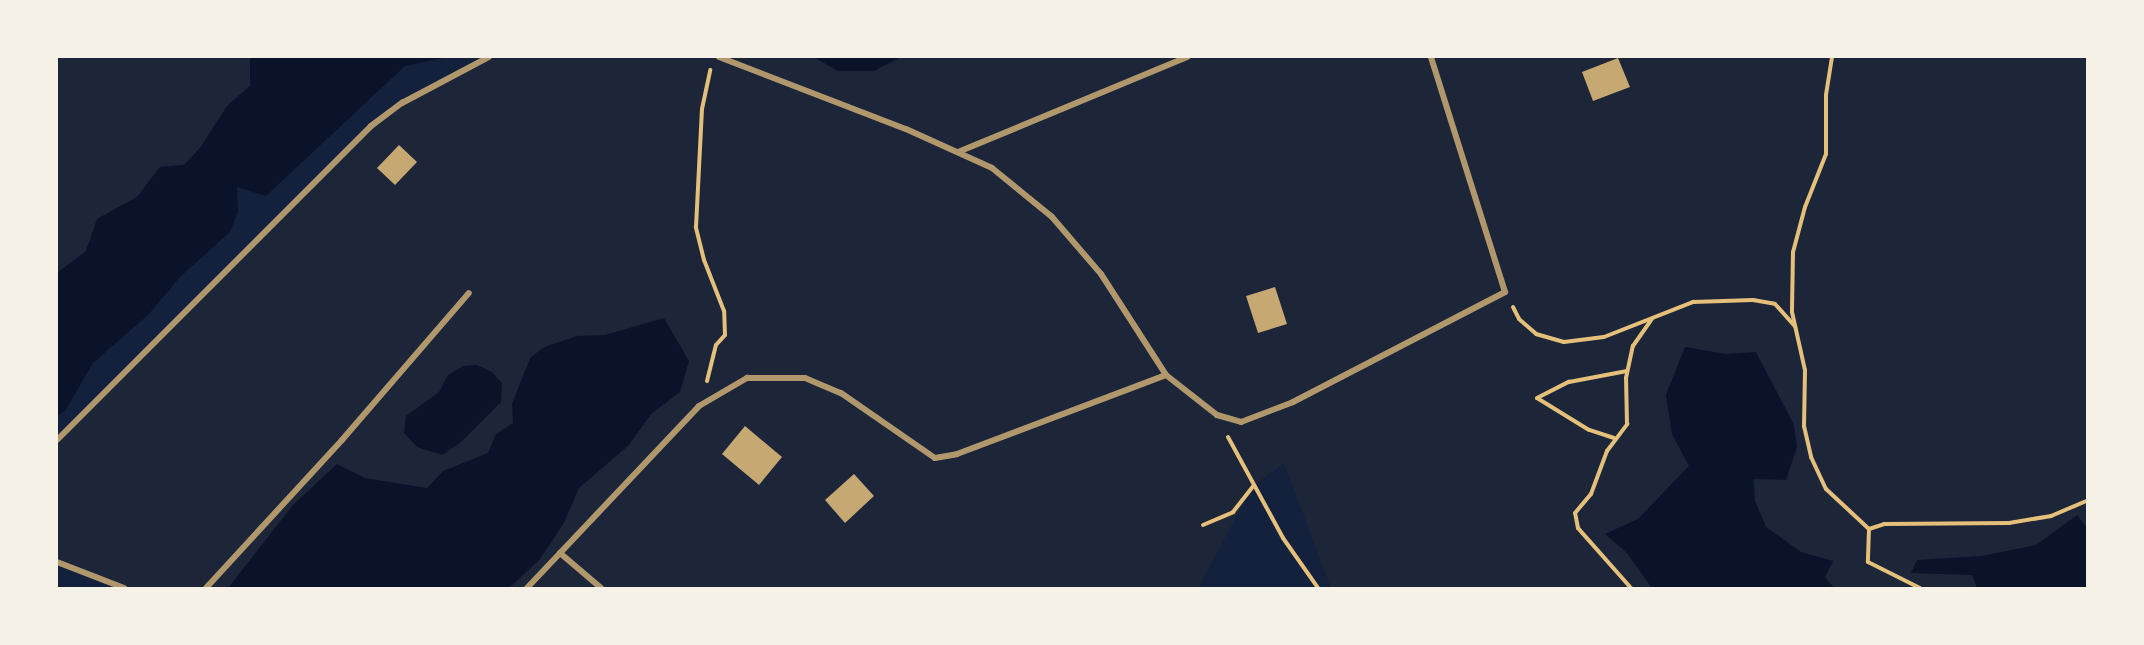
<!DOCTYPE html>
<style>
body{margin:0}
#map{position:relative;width:2144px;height:645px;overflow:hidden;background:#14213d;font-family:"Roboto Condensed",sans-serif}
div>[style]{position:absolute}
.green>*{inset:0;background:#1d2539}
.water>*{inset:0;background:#0b132b}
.building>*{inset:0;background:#c6a872}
.path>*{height:4px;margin:-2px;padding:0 2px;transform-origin:2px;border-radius:2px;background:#e5c07b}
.minor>*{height:6px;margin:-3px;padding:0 3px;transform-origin:3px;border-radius:3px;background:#b1986c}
span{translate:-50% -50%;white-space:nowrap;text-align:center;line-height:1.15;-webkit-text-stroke:4.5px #f6f1e7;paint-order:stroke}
.frame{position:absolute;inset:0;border:58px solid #f6f1e7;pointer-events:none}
</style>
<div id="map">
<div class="green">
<i style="clip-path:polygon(57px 57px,250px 57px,250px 86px,227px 106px,200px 148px,184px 165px,160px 167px,137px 197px,97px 219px,86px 251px,57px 273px)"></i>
<i style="clip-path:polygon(487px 57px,814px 57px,838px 71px,893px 64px,900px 57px,2087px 57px,2087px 528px,2077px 516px,2036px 545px,1982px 556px,1917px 560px,1911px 573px,1972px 575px,1977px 588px,1834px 588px,1825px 577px,1833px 561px,1801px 552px,1766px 527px,1755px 501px,1756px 352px,1726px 354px,1685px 347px,1666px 395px,1672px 434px,1689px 466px,1638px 519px,1605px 534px,1627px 553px,1652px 588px,1331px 588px,1284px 463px,1253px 486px,1198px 588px,124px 588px,57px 562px,57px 440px,371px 126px,402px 103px)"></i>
</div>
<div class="water">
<i style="clip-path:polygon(250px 57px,448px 57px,405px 66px,266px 196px,237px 187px,238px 212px,230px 232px,180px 277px,148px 315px,93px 363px,65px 411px,57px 416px,57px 273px,86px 251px,97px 219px,137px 197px,160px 167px,184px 165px,200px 148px,227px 106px,250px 86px)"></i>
<i style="clip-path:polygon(814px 57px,900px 57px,874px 71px,838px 71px)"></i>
<i style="clip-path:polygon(664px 318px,689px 361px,680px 392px,651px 414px,629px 445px,579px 488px,564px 523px,540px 559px,509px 588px,228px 588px,293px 505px,337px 464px,365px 478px,427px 488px,443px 471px,488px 453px,496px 434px,513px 423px,512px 404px,530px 358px,544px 347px,577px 336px,605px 335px)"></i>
<i style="clip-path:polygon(1685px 347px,1726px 354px,1756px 352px,1794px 425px,1797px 447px,1786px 480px,1753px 479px,1755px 501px,1766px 527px,1801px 552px,1833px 561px,1825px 577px,1834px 588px,1652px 588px,1627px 553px,1605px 534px,1638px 519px,1689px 466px,1672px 434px,1666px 395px)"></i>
<i style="clip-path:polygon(477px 365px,492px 372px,502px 383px,501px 402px,460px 443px,442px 455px,417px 447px,404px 433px,406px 416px,439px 392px,448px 375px,463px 366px)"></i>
<i style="clip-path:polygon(2077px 515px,2087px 528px,2087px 588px,1977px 588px,1972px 575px,1911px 573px,1917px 560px,1982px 556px,2036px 545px)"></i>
</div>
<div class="building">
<i style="clip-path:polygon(1618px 58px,1630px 87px,1593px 101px,1582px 72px)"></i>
<i style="clip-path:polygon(399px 145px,417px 162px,395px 185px,377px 168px)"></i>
<i style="clip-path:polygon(1275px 287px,1287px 324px,1258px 333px,1246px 296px)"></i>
<i style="clip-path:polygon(745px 426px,782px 457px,759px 485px,722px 454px)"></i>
<i style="clip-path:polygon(854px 474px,874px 496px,845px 523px,825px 500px)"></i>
</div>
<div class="path">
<i style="left:1832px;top:57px;width:38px;rotate:99deg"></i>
<i style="left:1826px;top:95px;width:59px;rotate:90deg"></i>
<i style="left:1826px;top:154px;width:57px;rotate:111.6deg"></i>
<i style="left:1805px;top:207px;width:47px;rotate:104.9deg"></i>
<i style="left:1793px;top:252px;width:60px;rotate:91deg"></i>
<i style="left:1792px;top:312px;width:59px;rotate:77.4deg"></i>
<i style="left:1805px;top:370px;width:56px;rotate:91deg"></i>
<i style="left:1804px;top:426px;width:32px;rotate:77deg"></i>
<i style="left:1811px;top:457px;width:35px;rotate:65deg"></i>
<i style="left:1826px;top:489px;width:59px;rotate:42.9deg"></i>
<i style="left:1869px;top:529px;width:16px;rotate:-18deg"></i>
<i style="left:1884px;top:524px;width:125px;rotate:-0.5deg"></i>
<i style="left:2009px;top:523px;width:43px;rotate:-9.5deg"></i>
<i style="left:2051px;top:516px;width:39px;rotate:-23deg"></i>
<i style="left:1513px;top:307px;width:13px;rotate:63deg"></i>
<i style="left:1519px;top:319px;width:23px;rotate:41deg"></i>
<i style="left:1536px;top:334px;width:29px;rotate:16deg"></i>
<i style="left:1564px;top:342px;width:40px;rotate:-7.1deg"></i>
<i style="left:1604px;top:337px;width:96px;rotate:-21.5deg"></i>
<i style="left:1693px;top:302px;width:60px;rotate:-1.9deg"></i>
<i style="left:1753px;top:300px;width:22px;rotate:10deg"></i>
<i style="left:1775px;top:304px;width:30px;rotate:48deg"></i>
<i style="left:707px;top:381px;width:37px;rotate:-76deg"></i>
<i style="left:716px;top:345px;width:13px;rotate:-48deg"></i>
<i style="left:725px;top:335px;width:24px;rotate:-92deg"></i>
<i style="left:724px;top:311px;width:55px;rotate:-111.4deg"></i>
<i style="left:704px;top:260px;width:34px;rotate:-104deg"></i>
<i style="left:696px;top:227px;width:118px;rotate:-87.1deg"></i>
<i style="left:702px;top:109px;width:40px;rotate:-78deg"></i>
<i style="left:1228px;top:437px;width:115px;rotate:61.4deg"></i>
<i style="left:1283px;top:538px;width:61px;rotate:55deg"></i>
<i style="left:1614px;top:438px;width:26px;rotate:-162deg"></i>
<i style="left:1589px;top:430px;width:61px;rotate:-148.4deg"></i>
<i style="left:1537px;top:398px;width:36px;rotate:-27deg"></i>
<i style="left:1569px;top:382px;width:59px;rotate:-10.7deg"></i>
<i style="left:1203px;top:525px;width:33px;rotate:-23deg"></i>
<i style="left:1233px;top:512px;width:33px;rotate:-52deg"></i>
<i style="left:1869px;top:529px;width:33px;rotate:92deg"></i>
<i style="left:1868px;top:562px;width:58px;rotate:26.6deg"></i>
<i style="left:1631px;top:588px;width:80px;rotate:-131.5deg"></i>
<i style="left:1578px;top:528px;width:15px;rotate:-101deg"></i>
<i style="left:1575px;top:513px;width:25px;rotate:-50deg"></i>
<i style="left:1591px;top:494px;width:46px;rotate:-69.6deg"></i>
<i style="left:1607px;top:451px;width:34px;rotate:-53deg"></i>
<i style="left:1627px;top:424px;width:46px;rotate:-91.2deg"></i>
<i style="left:1626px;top:378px;width:33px;rotate:-78deg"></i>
<i style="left:1633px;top:346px;width:33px;rotate:-55deg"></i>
</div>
<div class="minor">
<i style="left:719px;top:57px;width:200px;rotate:21.1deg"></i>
<i style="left:906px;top:129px;width:94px;rotate:24.4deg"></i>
<i style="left:992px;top:168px;width:77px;rotate:39.2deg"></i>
<i style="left:1052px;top:217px;width:75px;rotate:49.3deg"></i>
<i style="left:1101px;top:274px;width:120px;rotate:57.2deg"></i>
<i style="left:1166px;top:375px;width:65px;rotate:38.1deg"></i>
<i style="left:1217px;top:415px;width:25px;rotate:16deg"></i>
<i style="left:1241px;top:422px;width:56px;rotate:-21deg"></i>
<i style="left:1293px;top:402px;width:239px;rotate:-27.4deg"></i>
<i style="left:1505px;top:292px;width:246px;rotate:-107.5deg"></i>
<i style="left:958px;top:152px;width:248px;rotate:-22.5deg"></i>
<i style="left:57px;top:440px;width:444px;rotate:-45deg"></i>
<i style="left:371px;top:126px;width:39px;rotate:-37deg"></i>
<i style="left:402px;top:103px;width:98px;rotate:-27.9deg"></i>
<i style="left:560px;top:553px;width:54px;rotate:40.5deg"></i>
<i style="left:57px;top:562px;width:72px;rotate:21.2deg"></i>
<i style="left:206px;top:588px;width:201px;rotate:-47.4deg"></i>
<i style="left:342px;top:440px;width:194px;rotate:-49.2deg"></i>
<i style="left:527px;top:588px;width:250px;rotate:-46.6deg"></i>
<i style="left:699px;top:406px;width:56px;rotate:-30.3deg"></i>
<i style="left:747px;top:378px;width:58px"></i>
<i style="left:805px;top:378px;width:39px;rotate:23deg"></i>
<i style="left:841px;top:393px;width:114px;rotate:34.7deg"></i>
<i style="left:935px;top:458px;width:22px;rotate:-10deg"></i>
<i style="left:957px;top:454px;width:223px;rotate:-20.7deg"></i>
</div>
<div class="frame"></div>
</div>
